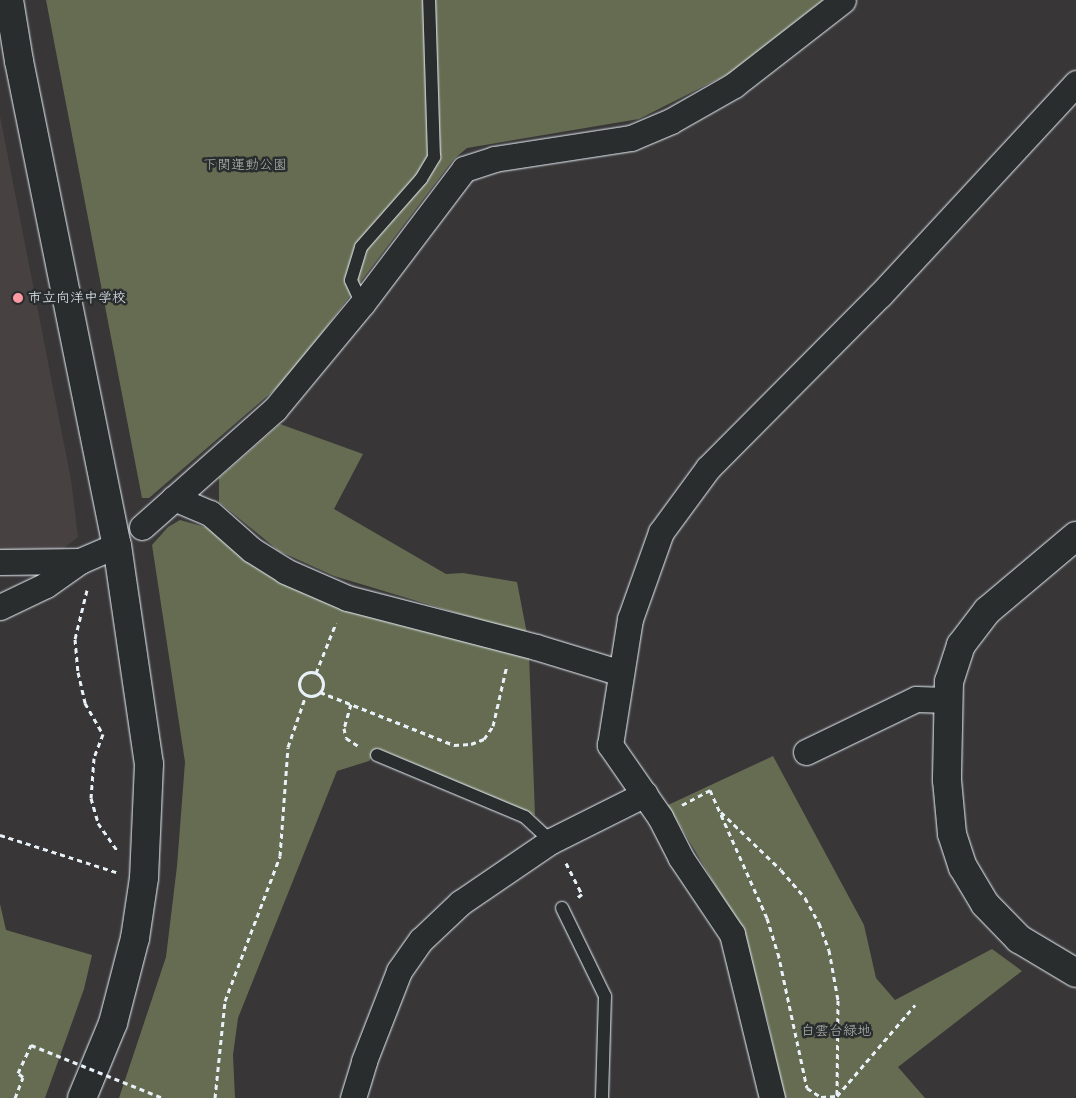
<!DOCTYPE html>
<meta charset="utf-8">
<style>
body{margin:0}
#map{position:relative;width:1076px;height:1098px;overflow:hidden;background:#383637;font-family:Kalam,"Klee One",sans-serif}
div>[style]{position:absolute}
.built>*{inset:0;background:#484142}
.green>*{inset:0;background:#656c52}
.path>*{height:3px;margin-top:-1.5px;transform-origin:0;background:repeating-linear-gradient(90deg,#e8f1f8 0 5px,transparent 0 9px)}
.path>.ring{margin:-1.5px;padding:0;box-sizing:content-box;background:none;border:3px solid #e8f1f8;border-radius:50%}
.roads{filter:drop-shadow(0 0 1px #e8f1f8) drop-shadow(0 0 1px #e8f1f8)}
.service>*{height:12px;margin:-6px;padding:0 6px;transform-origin:6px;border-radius:6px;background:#2a2d2e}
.minor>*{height:25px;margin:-12.5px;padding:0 12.5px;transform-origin:12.5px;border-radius:12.5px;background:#2a2d2e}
.tertiary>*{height:28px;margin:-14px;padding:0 14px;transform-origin:14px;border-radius:14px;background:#2a2d2e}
.path-bridge>*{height:3px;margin-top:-1.5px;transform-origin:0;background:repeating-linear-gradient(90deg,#e8f1f8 0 5px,transparent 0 9px)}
.dots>*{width:14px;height:14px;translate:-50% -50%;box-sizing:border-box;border:2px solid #2a2d2e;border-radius:50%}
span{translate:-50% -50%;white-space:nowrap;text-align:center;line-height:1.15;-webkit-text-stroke:5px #2a2d2e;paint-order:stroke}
.park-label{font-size:14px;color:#adb5ad}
.poi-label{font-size:14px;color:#e8f1f8}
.left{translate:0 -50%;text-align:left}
</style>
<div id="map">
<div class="built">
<i style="clip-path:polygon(0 116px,71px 480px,78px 537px,58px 553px,0 554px)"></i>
</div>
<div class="green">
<i style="clip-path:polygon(46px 0,823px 0,730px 73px,639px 119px,467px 148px,453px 160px,287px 379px,149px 498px,142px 498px)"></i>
<i style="clip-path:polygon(280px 424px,363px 454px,334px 509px,446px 574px,463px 573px,517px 582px,527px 634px,334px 576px,279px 551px,219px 502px,219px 478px)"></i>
<i style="clip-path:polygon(180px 520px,209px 528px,288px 584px,342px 610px,529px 654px,535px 815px,377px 748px,369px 761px,337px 771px,238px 1018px,233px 1055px,235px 1098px,119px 1098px,166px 957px,177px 866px,185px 762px,152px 545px,168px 527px)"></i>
<i style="clip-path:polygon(773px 756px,864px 925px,876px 978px,895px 1000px,992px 949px,1022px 971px,898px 1067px,925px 1098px,784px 1098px,768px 1022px,741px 929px,668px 805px)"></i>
<i style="clip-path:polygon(0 904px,6px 930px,92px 955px,84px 989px,45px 1098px,0 1098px)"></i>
</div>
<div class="path">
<i style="left:87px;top:590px;width:50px;rotate:103.8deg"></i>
<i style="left:75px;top:639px;width:33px;rotate:85deg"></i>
<i style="left:78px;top:672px;width:32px;rotate:77deg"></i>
<i style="left:85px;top:703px;width:36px;rotate:60deg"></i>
<i style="left:103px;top:734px;width:26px;rotate:111deg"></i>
<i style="left:94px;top:758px;width:40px;rotate:94.3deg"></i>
<i style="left:91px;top:798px;width:26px;rotate:74deg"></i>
<i style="left:98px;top:823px;width:33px;rotate:55deg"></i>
<i class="ring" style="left:299px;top:672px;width:21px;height:21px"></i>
<i style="left:316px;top:673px;width:54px;rotate:-68.2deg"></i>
<i style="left:320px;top:692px;width:144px;rotate:21.6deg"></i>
<i style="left:454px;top:745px;width:17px;rotate:-3deg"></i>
<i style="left:471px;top:744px;width:14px;rotate:-21deg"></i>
<i style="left:484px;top:739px;width:16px;rotate:-55deg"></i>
<i style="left:493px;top:726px;width:63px;rotate:-77.1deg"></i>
<i style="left:351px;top:704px;width:25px;rotate:106deg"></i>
<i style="left:344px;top:728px;width:10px;rotate:79deg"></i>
<i style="left:346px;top:738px;width:17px;rotate:33deg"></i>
<i style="left:682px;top:805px;width:32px;rotate:-28deg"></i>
<i style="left:710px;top:790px;width:140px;rotate:66deg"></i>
<i style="left:767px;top:918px;width:37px;rotate:73deg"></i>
<i style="left:778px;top:953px;width:138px;rotate:77.9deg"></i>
<i style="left:807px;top:1088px;width:17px;rotate:33deg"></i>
<i style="left:821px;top:1097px;width:16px;rotate:-4deg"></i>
<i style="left:837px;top:1096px;width:120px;rotate:-49.4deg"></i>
<i style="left:721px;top:812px;width:83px;rotate:44deg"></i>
<i style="left:781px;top:870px;width:37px;rotate:49deg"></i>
<i style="left:805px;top:898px;width:29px;rotate:61deg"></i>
<i style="left:819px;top:923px;width:29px;rotate:70deg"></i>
<i style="left:829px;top:950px;width:51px;rotate:79.8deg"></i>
<i style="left:838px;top:1000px;width:95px;rotate:90.6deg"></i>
<i style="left:0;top:835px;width:122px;rotate:17.7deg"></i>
<i style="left:566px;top:863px;width:35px;rotate:63deg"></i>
<i style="left:582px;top:894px;width:6px;rotate:141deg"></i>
<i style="left:15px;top:1098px;width:22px;rotate:-69deg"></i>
<i style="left:23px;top:1077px;width:6px;rotate:-141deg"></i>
<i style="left:18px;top:1073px;width:31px;rotate:-65deg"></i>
<i style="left:215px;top:1098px;width:98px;rotate:-84.1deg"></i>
<i style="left:225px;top:1001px;width:155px;rotate:-69.2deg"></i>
<i style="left:280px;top:856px;width:109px;rotate:-85.8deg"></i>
<i style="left:288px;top:747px;width:55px;rotate:-70.9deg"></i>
</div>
<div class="roads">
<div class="service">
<i style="left:362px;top:304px;width:26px;rotate:-115deg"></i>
<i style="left:351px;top:280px;width:34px;rotate:-73deg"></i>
<i style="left:361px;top:247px;width:91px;rotate:-48.6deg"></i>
<i style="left:421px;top:179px;width:26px;rotate:-59deg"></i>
<i style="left:434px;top:157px;width:157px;rotate:-91.8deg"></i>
<i style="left:377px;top:755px;width:160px;rotate:22.7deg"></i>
<i style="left:525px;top:817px;width:35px;rotate:43deg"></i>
<i style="left:562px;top:908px;width:98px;rotate:64deg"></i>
<i style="left:605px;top:996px;width:102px;rotate:91.7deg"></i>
</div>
<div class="minor">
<i style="left:174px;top:498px;width:39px;rotate:23deg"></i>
<i style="left:210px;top:513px;width:56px;rotate:41.4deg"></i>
<i style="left:252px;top:550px;width:39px;rotate:32deg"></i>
<i style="left:285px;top:571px;width:68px;rotate:23.5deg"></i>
<i style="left:347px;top:598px;width:195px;rotate:14.5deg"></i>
<i style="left:536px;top:647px;width:89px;rotate:17deg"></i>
<i style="left:142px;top:527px;width:178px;rotate:-41.6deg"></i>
<i style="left:275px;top:409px;width:136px;rotate:-50.4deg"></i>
<i style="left:362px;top:304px;width:169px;rotate:-52.9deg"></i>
<i style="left:464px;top:169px;width:32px;rotate:-18deg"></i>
<i style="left:494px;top:159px;width:139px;rotate:-8.7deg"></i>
<i style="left:631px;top:138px;width:43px;rotate:-23deg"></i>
<i style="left:671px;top:121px;width:73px;rotate:-29.7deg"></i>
<i style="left:734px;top:85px;width:138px;rotate:-37.9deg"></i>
<i style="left:0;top:562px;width:80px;rotate:-0.7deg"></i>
<i style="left:0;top:607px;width:51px;rotate:-25.6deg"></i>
<i style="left:46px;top:585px;width:42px;rotate:-35.2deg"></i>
<i style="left:80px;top:561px;width:40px;rotate:-23.4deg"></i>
<i style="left:806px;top:752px;width:122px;rotate:-25.7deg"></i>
<i style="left:916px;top:699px;width:32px;rotate:2deg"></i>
<i style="left:353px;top:1098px;width:39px;rotate:-73deg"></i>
<i style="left:364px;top:1061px;width:97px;rotate:-68.7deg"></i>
<i style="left:399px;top:971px;width:38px;rotate:-55deg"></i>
<i style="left:421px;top:940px;width:54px;rotate:-43.5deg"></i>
<i style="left:460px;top:903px;width:110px;rotate:-34.3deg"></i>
<i style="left:551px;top:841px;width:105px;rotate:-26.6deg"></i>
<i style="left:772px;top:1098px;width:169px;rotate:-103.7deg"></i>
<i style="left:732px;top:934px;width:92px;rotate:-123.9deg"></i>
<i style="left:681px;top:858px;width:46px;rotate:-117.1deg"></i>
<i style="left:660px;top:817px;width:88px;rotate:-124.8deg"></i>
<i style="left:610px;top:745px;width:128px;rotate:-81deg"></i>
<i style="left:630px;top:619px;width:92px;rotate:-70.4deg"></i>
<i style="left:661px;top:532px;width:79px;rotate:-53.7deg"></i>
<i style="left:708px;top:468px;width:244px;rotate:-45.2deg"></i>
<i style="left:880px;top:295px;width:289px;rotate:-47.2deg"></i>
</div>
<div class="tertiary">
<i style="left:9px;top:0;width:62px;rotate:80.7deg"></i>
<i style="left:19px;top:61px;width:494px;rotate:78.6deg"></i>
<i style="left:117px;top:545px;width:221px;rotate:81.7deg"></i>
<i style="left:149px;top:764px;width:114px;rotate:92.5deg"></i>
<i style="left:144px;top:878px;width:61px;rotate:98.5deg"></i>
<i style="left:135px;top:938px;width:88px;rotate:104.5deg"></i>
<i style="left:113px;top:1023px;width:81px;rotate:112.5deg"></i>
<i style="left:1076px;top:536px;width:116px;rotate:139.9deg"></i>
<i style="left:987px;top:611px;width:43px;rotate:127.4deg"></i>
<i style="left:961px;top:645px;width:38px;rotate:108deg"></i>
<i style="left:949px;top:681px;width:99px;rotate:91.2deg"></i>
<i style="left:947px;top:780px;width:54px;rotate:84.7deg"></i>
<i style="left:952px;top:834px;width:35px;rotate:72deg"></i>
<i style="left:963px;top:867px;width:43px;rotate:59.3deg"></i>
<i style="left:985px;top:904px;width:49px;rotate:45.8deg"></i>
<i style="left:1019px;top:939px;width:66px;rotate:30.8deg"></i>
</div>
</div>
<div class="path-bridge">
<i style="left:31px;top:1045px;width:142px;rotate:21.9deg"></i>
</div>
<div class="dots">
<i style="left:18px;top:298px;background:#ff9aa2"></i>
</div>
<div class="park-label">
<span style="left:245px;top:165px">下関運動公園</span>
<span style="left:836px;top:1031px">白雲台緑地</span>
</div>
<div class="poi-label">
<span class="left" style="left:28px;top:298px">市立向洋中学校</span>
</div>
</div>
